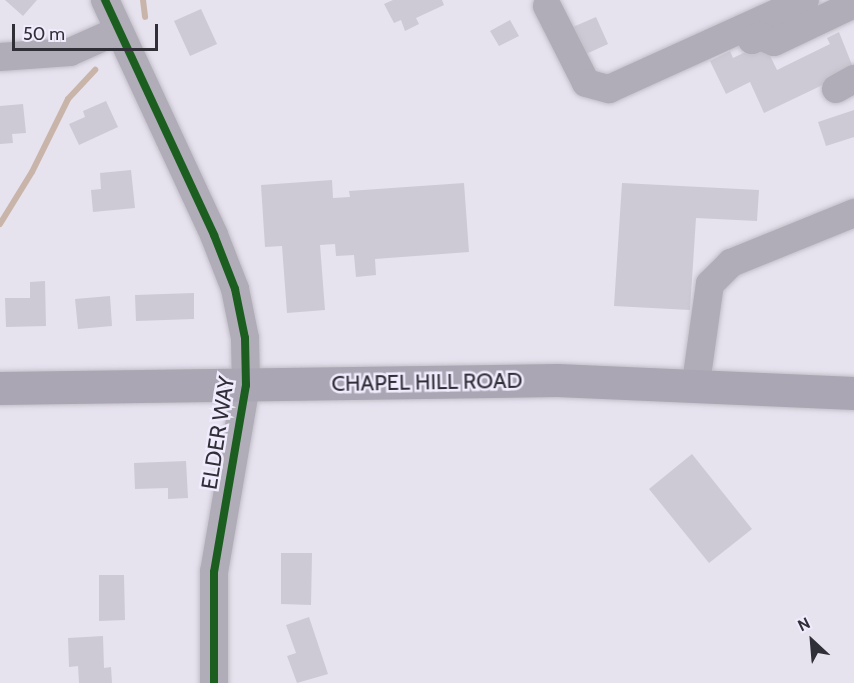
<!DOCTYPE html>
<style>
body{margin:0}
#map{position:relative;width:854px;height:683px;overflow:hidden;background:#e6e2ee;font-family:Cabin,sans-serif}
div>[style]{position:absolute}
.stream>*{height:6px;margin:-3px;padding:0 3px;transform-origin:3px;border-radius:3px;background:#c9b4a9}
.building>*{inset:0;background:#cdcad5}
.roads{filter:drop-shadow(0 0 2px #c2bfc8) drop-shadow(0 0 2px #c2bfc8)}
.minor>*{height:28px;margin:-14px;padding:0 14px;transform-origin:14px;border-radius:14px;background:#b0acb8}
.major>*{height:33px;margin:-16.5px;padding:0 16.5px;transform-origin:16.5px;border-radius:16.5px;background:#aaa6b3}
.cycleway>*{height:8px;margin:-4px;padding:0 4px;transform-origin:4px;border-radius:4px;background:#1b5e20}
span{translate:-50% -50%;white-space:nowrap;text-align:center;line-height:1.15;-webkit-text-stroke:5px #f0ebfd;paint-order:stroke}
.street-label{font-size:22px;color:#302e36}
.north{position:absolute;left:782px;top:611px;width:60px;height:60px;-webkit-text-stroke:4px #f0ebfd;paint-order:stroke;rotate:334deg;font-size:16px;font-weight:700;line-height:24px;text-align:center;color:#302e36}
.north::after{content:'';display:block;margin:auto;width:21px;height:27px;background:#302e36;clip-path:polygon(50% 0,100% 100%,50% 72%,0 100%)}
.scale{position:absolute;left:12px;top:24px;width:146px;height:27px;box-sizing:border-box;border:3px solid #302e36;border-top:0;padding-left:8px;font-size:18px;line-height:21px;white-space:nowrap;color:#302e36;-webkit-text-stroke:4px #f0ebfd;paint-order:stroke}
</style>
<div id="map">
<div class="stream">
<i style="left:143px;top:0;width:17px;rotate:83deg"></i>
<i style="left:0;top:224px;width:61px;rotate:-58.4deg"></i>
<i style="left:32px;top:172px;width:81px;rotate:-63.7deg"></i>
<i style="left:68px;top:99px;width:40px;rotate:-47deg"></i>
</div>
<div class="building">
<i style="clip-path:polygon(5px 0,37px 0,23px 16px)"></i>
<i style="clip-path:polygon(393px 0,442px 0,444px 5px,416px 18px,419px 24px,405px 31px,401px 20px,394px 23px,384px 4px)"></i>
<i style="clip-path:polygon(201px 9px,217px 44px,190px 56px,174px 21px)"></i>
<i style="clip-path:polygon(596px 17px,608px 44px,586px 54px,573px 27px)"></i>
<i style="clip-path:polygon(510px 20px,519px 36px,499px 46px,490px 31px)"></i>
<i style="clip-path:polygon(839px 32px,854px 70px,764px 113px,750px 82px,726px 94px,710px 61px,730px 51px,733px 58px,764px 43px,777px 70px,830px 44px,827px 38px)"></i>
<i style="clip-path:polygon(106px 101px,118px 127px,79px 145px,69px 124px,85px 117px,83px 111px)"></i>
<i style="clip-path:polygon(23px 104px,26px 133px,12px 134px,13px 143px,0 144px,0 106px)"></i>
<i style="clip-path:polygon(854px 110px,854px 137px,826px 146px,818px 122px)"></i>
<i style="clip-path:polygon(131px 170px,135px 208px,93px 212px,91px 190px,101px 189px,100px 173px)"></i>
<i style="clip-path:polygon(332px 180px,333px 198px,350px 197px,349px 191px,464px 183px,469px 252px,375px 259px,376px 275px,356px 277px,354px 255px,336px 256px,335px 244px,320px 245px,325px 310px,287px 313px,282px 246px,265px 247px,261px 185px)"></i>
<i style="clip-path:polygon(622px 183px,759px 190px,757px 221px,696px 218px,690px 310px,614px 306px)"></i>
<i style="clip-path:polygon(45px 281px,46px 326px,6px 327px,5px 298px,30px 298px,30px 282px)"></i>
<i style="clip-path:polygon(194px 293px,194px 319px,136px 321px,135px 295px)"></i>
<i style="clip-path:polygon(110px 296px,112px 326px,78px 329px,75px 299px)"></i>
<i style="clip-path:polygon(692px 454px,752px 529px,709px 563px,649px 489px)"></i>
<i style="clip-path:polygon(186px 461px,188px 498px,168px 499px,168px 488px,135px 489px,134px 463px)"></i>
<i style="clip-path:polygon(281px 553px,312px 553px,311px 605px,281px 604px)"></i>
<i style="clip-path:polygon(99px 575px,124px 575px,125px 620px,99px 621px)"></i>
<i style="clip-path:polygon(309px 617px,328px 674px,297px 683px,287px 656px,296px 653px,286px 625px)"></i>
<i style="clip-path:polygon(103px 636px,104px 668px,111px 667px,112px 683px,79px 683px,78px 666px,69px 667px,68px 638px)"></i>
</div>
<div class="roads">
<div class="minor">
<i style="left:105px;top:0;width:259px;rotate:65.1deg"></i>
<i style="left:214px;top:235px;width:58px;rotate:68.7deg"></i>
<i style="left:235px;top:289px;width:50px;rotate:78.5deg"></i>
<i style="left:245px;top:338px;width:47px;rotate:88.8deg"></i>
<i style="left:246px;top:385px;width:190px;rotate:99.7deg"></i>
<i style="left:214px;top:572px;width:111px;rotate:90deg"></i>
<i style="left:547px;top:6px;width:86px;rotate:63.1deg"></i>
<i style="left:586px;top:83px;width:24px;rotate:15deg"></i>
<i style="left:609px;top:89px;width:215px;rotate:-24.4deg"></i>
<i style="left:747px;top:28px;width:13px;rotate:67deg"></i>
<i style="left:752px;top:40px;width:9px;rotate:-27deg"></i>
<i style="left:760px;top:36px;width:15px;rotate:23deg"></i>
<i style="left:774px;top:42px;width:89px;rotate:-25.4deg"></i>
<i style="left:0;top:57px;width:70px;rotate:-4.1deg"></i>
<i style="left:70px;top:52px;width:51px;rotate:-24.1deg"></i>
<i style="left:836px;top:89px;width:21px;rotate:-29deg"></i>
<i style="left:696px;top:383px;width:100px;rotate:-82deg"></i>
<i style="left:710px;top:284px;width:30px;rotate:-45deg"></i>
<i style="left:731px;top:263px;width:133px;rotate:-22.1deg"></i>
</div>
<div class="major">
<i style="left:0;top:388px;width:557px;rotate:-0.82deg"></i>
<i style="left:557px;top:380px;width:297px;rotate:2.5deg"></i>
</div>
</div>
<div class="cycleway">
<i style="left:105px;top:0;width:259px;rotate:65.1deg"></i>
<i style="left:214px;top:235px;width:58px;rotate:68.7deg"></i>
<i style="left:235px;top:289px;width:50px;rotate:78.5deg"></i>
<i style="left:245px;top:338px;width:47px;rotate:88.8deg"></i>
<i style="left:246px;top:385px;width:190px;rotate:99.7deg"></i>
<i style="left:214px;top:572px;width:111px;rotate:90deg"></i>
</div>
<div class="street-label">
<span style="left:427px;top:382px;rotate:-1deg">CHAPEL HILL ROAD</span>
<span style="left:218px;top:433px;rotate:-81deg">ELDER WAY</span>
</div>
<div class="north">N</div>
<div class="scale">50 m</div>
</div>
